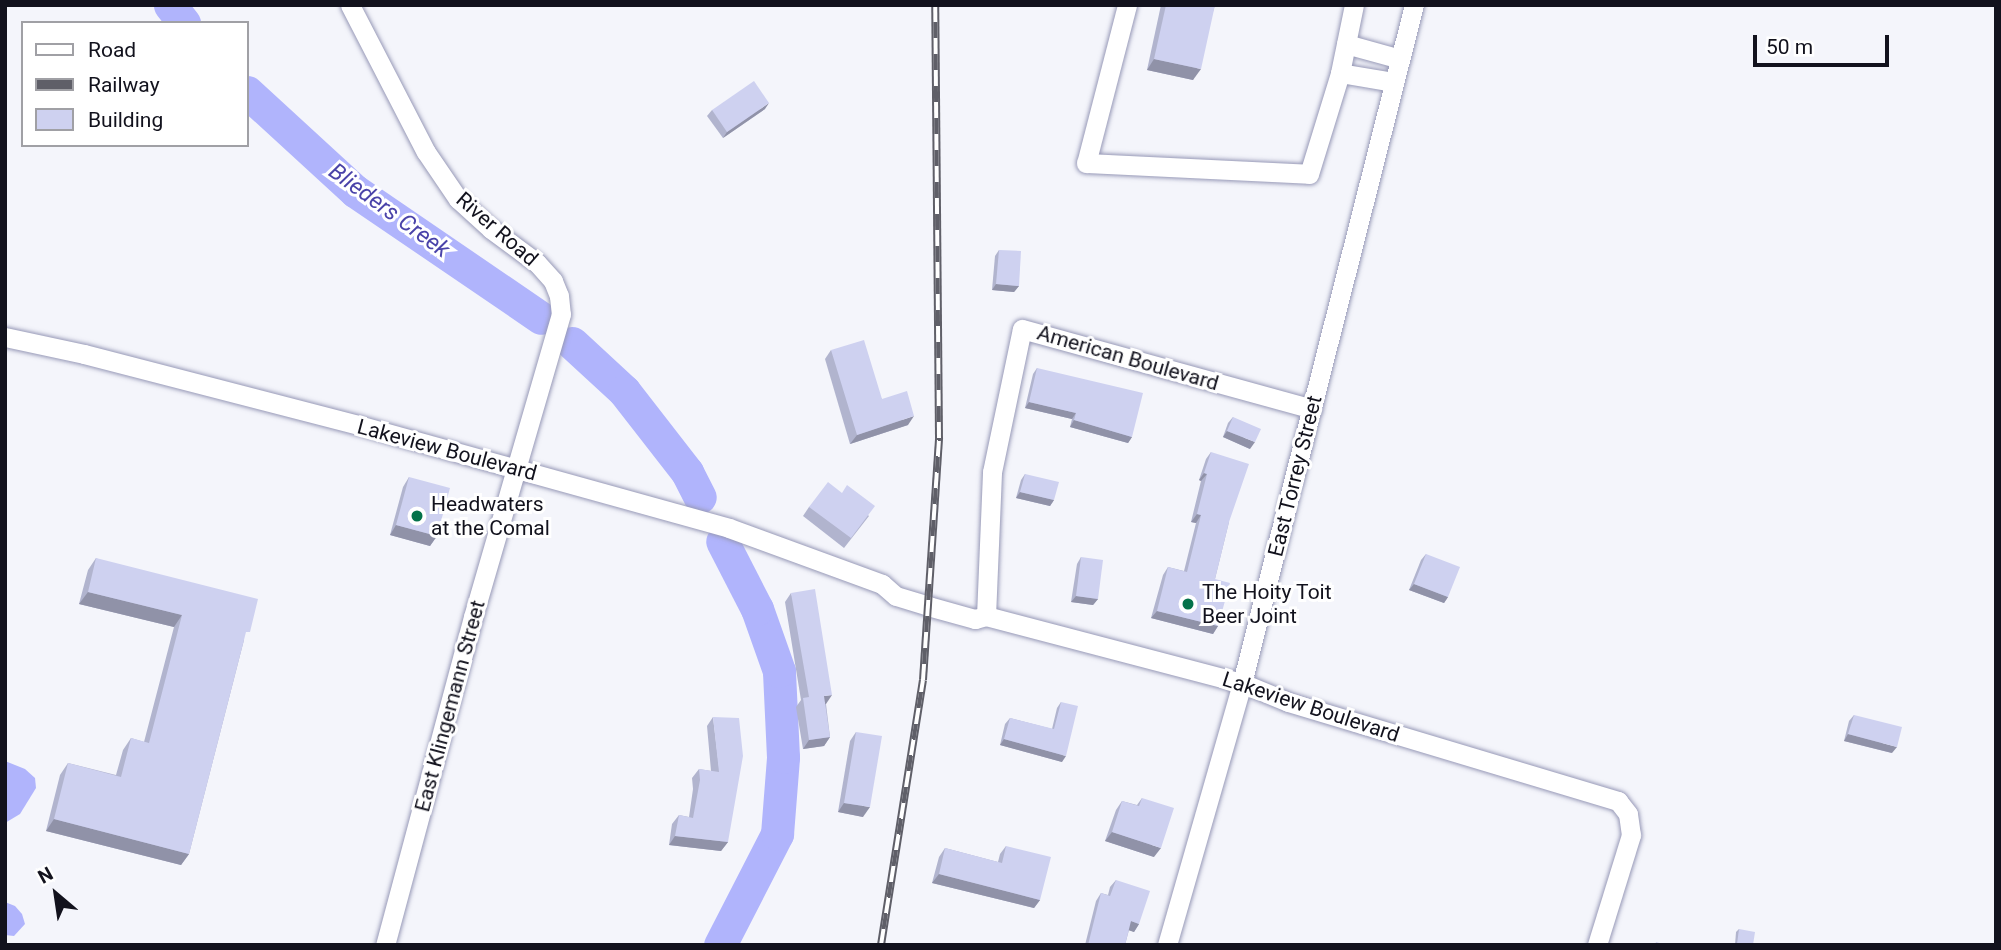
<!DOCTYPE html>
<style>
body{margin:0}
#map{position:relative;width:2001px;height:950px;overflow:hidden;background:#f4f5fb;font-family:Roboto,sans-serif}
div>[style]{position:absolute}
.water>*{inset:0;background:#b0b4fc}
.river>*{height:33px;margin:-16.5px;padding:0 16.5px;transform-origin:16.5px;border-radius:16.5px;background:#b0b4fc}
.roads{filter:drop-shadow(0 0 2px #9799b7) drop-shadow(0 0 2px #9799b7)}
.minor>*{height:19px;margin:-9.5px;padding:0 9.5px;transform-origin:9.5px;border-radius:9.5px;background:#fff}
.rail>*{height:8px;margin-top:-4px;transform-origin:0;background:repeating-linear-gradient(90deg,#fff 0 16px,#5f5f68 0 32px);box-sizing:border-box;border-block:2px solid #5f5f68}
.wall>*{inset:0;background:#b1b4ce}
.shaded-wall>*{inset:0;background:#9092a8}
.building>*{inset:0;background:#ced1f0}
.dots>*{width:19px;height:19px;translate:-50% -50%;box-sizing:border-box;border:4px solid #fff;border-radius:50%}
span{translate:-50% -50%;white-space:nowrap;text-align:center;line-height:1.15;-webkit-text-stroke:6px #fff;paint-order:stroke}
.street-label{font-size:21px;color:#12121d}
.poi-label{font-size:21px;color:#12121d}
.left{translate:0 -50%;text-align:left}
.water-label{font-size:23px;color:#4a43a9;font-style:italic}
.frame{position:absolute;inset:0;border:7px solid #12121d;pointer-events:none}
.legend{position:absolute;left:21px;top:21px;width:228px;height:126px;box-sizing:border-box;background:#fff;border:2px solid #a0a0a5;margin:0;padding:9px 12px;list-style:none;font-size:21px;color:#12121d}
.legend li{display:flex;align-items:center;gap:14px;height:35px}
.legend b{width:35px;border:2px solid #a0a0a5}
.north{position:absolute;left:21px;top:859px;width:70px;height:70px;-webkit-text-stroke:5px #fff;paint-order:stroke;rotate:331deg;font-size:19px;font-weight:700;line-height:28px;text-align:center;color:#12121d}
.north::after{content:'';display:block;margin:auto;width:24px;height:32px;background:#12121d;clip-path:polygon(50% 0,100% 100%,50% 72%,0 100%)}
.scale{position:absolute;left:1753px;top:35px;width:136px;height:32px;box-sizing:border-box;border:4px solid #12121d;border-top:0;padding-left:9px;font-size:21px;line-height:24px;white-space:nowrap;color:#12121d;-webkit-text-stroke:5px #fff;paint-order:stroke}
</style>
<div id="map">
<div class="water">
<i style="clip-path:polygon(5px 761px,25px 769px,35px 778px,36px 788px,20px 814px,5px 823px)"></i>
<i style="clip-path:polygon(5px 902px,15px 906px,22px 914px,25px 924px,14px 936px,5px 935px)"></i>
</div>
<div class="river">
<i style="left:170px;top:5px;width:23px;rotate:52deg"></i>
<i style="left:247px;top:92px;width:147px;rotate:42.5deg"></i>
<i style="left:355px;top:191px;width:225px;rotate:34.3deg"></i>
<i style="left:572px;top:343px;width:71px;rotate:42.7deg"></i>
<i style="left:624px;top:391px;width:103px;rotate:52.1deg"></i>
<i style="left:687px;top:472px;width:28px;rotate:63deg"></i>
<i style="left:720px;top:945px;width:125px;rotate:-62.8deg"></i>
<i style="left:777px;top:834px;width:77px;rotate:-85.5deg"></i>
<i style="left:783px;top:757px;width:86px;rotate:-92.7deg"></i>
<i style="left:779px;top:671px;width:66px;rotate:-109.5deg"></i>
<i style="left:757px;top:609px;width:76px;rotate:-117.2deg"></i>
</div>
<div class="roads">
<div class="minor">
<i style="left:350px;top:5px;width:165px;rotate:62.7deg"></i>
<i style="left:426px;top:152px;width:57px;rotate:55.8deg"></i>
<i style="left:458px;top:199px;width:45px;rotate:42.3deg"></i>
<i style="left:491px;top:229px;width:57px;rotate:36.5deg"></i>
<i style="left:537px;top:263px;width:24px;rotate:48deg"></i>
<i style="left:553px;top:281px;width:16px;rotate:68deg"></i>
<i style="left:559px;top:296px;width:18px;rotate:84deg"></i>
<i style="left:561px;top:314px;width:316px;rotate:106.2deg"></i>
<i style="left:473px;top:617px;width:340px;rotate:105deg"></i>
<i style="left:1127px;top:5px;width:163px;rotate:104.5deg"></i>
<i style="left:1086px;top:163px;width:223px;rotate:2.8deg"></i>
<i style="left:1309px;top:174px;width:106px;rotate:-72.9deg"></i>
<i style="left:1340px;top:73px;width:69px;rotate:-78.4deg"></i>
<i style="left:1346px;top:44px;width:56px;rotate:15.5deg"></i>
<i style="left:1340px;top:73px;width:55px;rotate:9.5deg"></i>
<i style="left:5px;top:337px;width:81px;rotate:12.1deg"></i>
<i style="left:84px;top:354px;width:283px;rotate:14.5deg"></i>
<i style="left:358px;top:425px;width:385px;rotate:15.5deg"></i>
<i style="left:729px;top:528px;width:163px;rotate:20.1deg"></i>
<i style="left:882px;top:584px;width:18px;rotate:41deg"></i>
<i style="left:896px;top:596px;width:34px;rotate:17deg"></i>
<i style="left:928px;top:606px;width:49px;rotate:15.5deg"></i>
<i style="left:975px;top:619px;width:11px;rotate:-15deg"></i>
<i style="left:986px;top:616px;width:265px;rotate:14.7deg"></i>
<i style="left:1242px;top:683px;width:50px;rotate:22.4deg"></i>
<i style="left:1288px;top:702px;width:345px;rotate:16.7deg"></i>
<i style="left:1618px;top:801px;width:16px;rotate:52deg"></i>
<i style="left:1628px;top:814px;width:21px;rotate:82deg"></i>
<i style="left:1631px;top:835px;width:115px;rotate:107.2deg"></i>
<i style="left:986px;top:616px;width:144px;rotate:-87.6deg"></i>
<i style="left:992px;top:472px;width:146px;rotate:-78.2deg"></i>
<i style="left:1022px;top:329px;width:301px;rotate:15.4deg"></i>
<i style="left:1167px;top:945px;width:273px;rotate:-74deg"></i>
<i style="left:1242px;top:683px;width:699px;rotate:-75.77deg"></i>
</div>
</div>
<div class="rail">
<i style="left:881px;top:945px;width:268px;rotate:-81deg"></i>
<i style="left:923px;top:680px;width:243px;rotate:-86.2deg"></i>
<i style="left:939px;top:438px;width:433px;rotate:-90.5deg"></i>
</div>
<div class="wall">
<i style="clip-path:polygon(1161px 5px,1215px 5px,1193px 80px,1147px 70px)"></i>
<i style="clip-path:polygon(765px 109px,723px 138px,707px 116px,712px 110px)"></i>
<i style="clip-path:polygon(999px 250px,1019px 286px,1014px 292px,992px 290px,995px 256px)"></i>
<i style="clip-path:polygon(831px 350px,882px 399px,908px 425px,850px 444px,825px 359px)"></i>
<i style="clip-path:polygon(1037px 368px,1132px 437px,1128px 443px,1070px 427px,1072px 419px,1025px 408px,1033px 374px)"></i>
<i style="clip-path:polygon(1233px 417px,1250px 449px,1223px 437px,1228px 423px)"></i>
<i style="clip-path:polygon(1211px 452px,1229px 522px,1215px 579px,1218px 626px,1213px 634px,1151px 618px,1163px 575px,1168px 567px,1184px 571px,1196px 523px,1191px 522px,1201px 481px,1199px 480px,1206px 459px)"></i>
<i style="clip-path:polygon(1025px 474px,1054px 500px,1050px 506px,1016px 498px,1021px 480px)"></i>
<i style="clip-path:polygon(409px 477px,437px 536px,430px 546px,390px 535px,403px 487px)"></i>
<i style="clip-path:polygon(842px 493px,869px 516px,844px 548px,803px 516px,809px 507px)"></i>
<i style="clip-path:polygon(1426px 554px,1448px 597px,1444px 603px,1409px 590px,1421px 560px)"></i>
<i style="clip-path:polygon(1081px 557px,1098px 599px,1093px 605px,1071px 602px,1077px 564px)"></i>
<i style="clip-path:polygon(96px 558px,244px 640px,189px 854px,181px 865px,46px 831px,60px 775px,68px 763px,116px 775px,123px 750px,131px 738px,144px 742px,174px 627px,79px 604px,88px 570px)"></i>
<i style="clip-path:polygon(791px 593px,826px 704px,830px 737px,824px 746px,803px 749px,796px 707px,801px 700px,785px 602px)"></i>
<i style="clip-path:polygon(1061px 702px,1062px 762px,1000px 745px,1005px 724px,1010px 718px,1052px 729px,1057px 708px)"></i>
<i style="clip-path:polygon(1854px 715px,1892px 753px,1844px 741px,1849px 721px)"></i>
<i style="clip-path:polygon(713px 717px,728px 842px,721px 851px,669px 845px,672px 824px,679px 815px,689px 817px,693px 789px,692px 778px,699px 769px,711px 771px,707px 726px)"></i>
<i style="clip-path:polygon(856px 732px,863px 817px,838px 812px,850px 741px)"></i>
<i style="clip-path:polygon(1142px 798px,1154px 857px,1105px 841px,1116px 810px,1122px 801px,1137px 805px)"></i>
<i style="clip-path:polygon(1006px 846px,1040px 900px,1034px 908px,932px 883px,939px 857px,945px 848px,998px 862px,1000px 854px)"></i>
<i style="clip-path:polygon(1116px 880px,1139px 924px,1134px 932px,1129px 930px,1125px 945px,1085px 945px,1096px 901px,1101px 893px,1108px 895px,1110px 887px)"></i>
<i style="clip-path:polygon(1739px 929px,1753px 945px,1735px 945px,1736px 932px)"></i>
</div>
<div class="shaded-wall">
<i style="clip-path:polygon(1154px 59px,1201px 69px,1193px 80px,1147px 70px)"></i>
<i style="clip-path:polygon(769px 103px,765px 109px,723px 138px,727px 132px)"></i>
<i style="clip-path:polygon(996px 284px,1019px 286px,1014px 292px,992px 290px)"></i>
<i style="clip-path:polygon(1029px 402px,1076px 413px,1072px 419px,1025px 408px)"></i>
<i style="clip-path:polygon(914px 416px,908px 425px,850px 444px,857px 435px)"></i>
<i style="clip-path:polygon(1074px 420px,1132px 437px,1128px 443px,1070px 427px)"></i>
<i style="clip-path:polygon(1227px 431px,1255px 442px,1250px 449px,1223px 437px)"></i>
<i style="clip-path:polygon(1204px 473px,1207px 474px,1201px 481px,1199px 480px)"></i>
<i style="clip-path:polygon(1020px 492px,1054px 500px,1050px 506px,1016px 498px)"></i>
<i style="clip-path:polygon(1197px 514px,1201px 515px,1196px 523px,1191px 522px)"></i>
<i style="clip-path:polygon(396px 525px,437px 536px,430px 546px,390px 535px)"></i>
<i style="clip-path:polygon(1414px 584px,1448px 597px,1444px 603px,1409px 590px)"></i>
<i style="clip-path:polygon(88px 592px,182px 615px,174px 627px,79px 604px)"></i>
<i style="clip-path:polygon(1076px 596px,1098px 599px,1093px 605px,1071px 602px)"></i>
<i style="clip-path:polygon(1157px 611px,1218px 626px,1213px 634px,1151px 618px)"></i>
<i style="clip-path:polygon(832px 695px,826px 704px,817px 705px,824px 696px)"></i>
<i style="clip-path:polygon(1848px 734px,1897px 747px,1892px 753px,1844px 741px)"></i>
<i style="clip-path:polygon(830px 737px,824px 746px,803px 749px,809px 740px)"></i>
<i style="clip-path:polygon(1004px 739px,1066px 756px,1062px 762px,1000px 745px)"></i>
<i style="clip-path:polygon(844px 803px,870px 807px,863px 817px,838px 812px)"></i>
<i style="clip-path:polygon(54px 819px,189px 854px,181px 865px,46px 831px)"></i>
<i style="clip-path:polygon(1112px 832px,1161px 848px,1154px 857px,1105px 841px)"></i>
<i style="clip-path:polygon(675px 836px,728px 842px,721px 851px,669px 845px)"></i>
<i style="clip-path:polygon(939px 874px,1040px 900px,1034px 908px,932px 883px)"></i>
<i style="clip-path:polygon(1131px 921px,1139px 924px,1134px 932px,1125px 929px)"></i>
</div>
<div class="building">
<i style="clip-path:polygon(1166px 5px,1215px 5px,1201px 69px,1154px 59px)"></i>
<i style="clip-path:polygon(754px 81px,769px 103px,727px 132px,712px 110px)"></i>
<i style="clip-path:polygon(999px 250px,1021px 251px,1019px 286px,996px 284px)"></i>
<i style="clip-path:polygon(864px 340px,882px 399px,907px 391px,914px 416px,857px 435px,831px 350px)"></i>
<i style="clip-path:polygon(1037px 368px,1143px 393px,1132px 437px,1074px 420px,1076px 413px,1029px 402px)"></i>
<i style="clip-path:polygon(1233px 417px,1261px 429px,1255px 442px,1227px 431px)"></i>
<i style="clip-path:polygon(1211px 452px,1249px 464px,1229px 522px,1215px 579px,1230px 583px,1218px 626px,1157px 611px,1168px 567px,1187px 572px,1201px 515px,1197px 514px,1207px 474px,1204px 473px)"></i>
<i style="clip-path:polygon(1025px 474px,1059px 482px,1054px 500px,1020px 492px)"></i>
<i style="clip-path:polygon(409px 477px,450px 488px,437px 536px,396px 525px)"></i>
<i style="clip-path:polygon(828px 482px,842px 493px,847px 485px,875px 506px,851px 538px,809px 507px)"></i>
<i style="clip-path:polygon(1426px 554px,1460px 567px,1448px 597px,1414px 584px)"></i>
<i style="clip-path:polygon(1081px 557px,1103px 560px,1098px 599px,1076px 596px)"></i>
<i style="clip-path:polygon(96px 558px,258px 599px,250px 632px,246px 632px,189px 854px,54px 819px,68px 763px,121px 777px,131px 738px,149px 743px,182px 615px,88px 592px)"></i>
<i style="clip-path:polygon(815px 589px,832px 695px,824px 696px,830px 737px,809px 740px,803px 698px,809px 697px,791px 593px)"></i>
<i style="clip-path:polygon(1061px 702px,1078px 706px,1066px 756px,1004px 739px,1010px 718px,1054px 729px)"></i>
<i style="clip-path:polygon(1854px 715px,1902px 727px,1897px 747px,1848px 734px)"></i>
<i style="clip-path:polygon(713px 717px,739px 718px,743px 756px,728px 842px,675px 836px,679px 815px,693px 818px,700px 780px,699px 769px,719px 772px)"></i>
<i style="clip-path:polygon(856px 732px,882px 736px,870px 807px,844px 803px)"></i>
<i style="clip-path:polygon(1142px 798px,1174px 808px,1161px 848px,1112px 832px,1122px 801px,1139px 806px)"></i>
<i style="clip-path:polygon(1006px 846px,1051px 857px,1040px 900px,939px 874px,945px 848px,1002px 863px)"></i>
<i style="clip-path:polygon(1116px 880px,1150px 891px,1139px 924px,1131px 921px,1125px 945px,1088px 945px,1101px 893px,1110px 896px)"></i>
<i style="clip-path:polygon(1739px 929px,1755px 932px,1753px 945px,1737px 944px)"></i>
<i style="clip-path:polygon(1656px 942px,1666px 945px,1655px 945px)"></i>
</div>
<div class="dots">
<i style="left:417px;top:516px;background:#04724a"></i>
<i style="left:1188px;top:604px;background:#04724a"></i>
</div>
<div class="street-label">
<span style="left:497px;top:229px;rotate:41deg">River Road</span>
<span style="left:1128px;top:358px;rotate:16deg">American Boulevard</span>
<span style="left:447px;top:450px;rotate:15deg">Lakeview Boulevard</span>
<span style="left:1295px;top:476px;rotate:-76deg">East Torrey Street</span>
<span style="left:450px;top:706px;rotate:-75deg">East Klingemann Street</span>
<span style="left:1311px;top:707px;rotate:18deg">Lakeview Boulevard</span>
</div>
<div class="poi-label">
<span class="left" style="left:431px;top:516px">Headwaters<br>at the Comal</span>
<span class="left" style="left:1202px;top:604px">The Hoity Toit<br>Beer Joint</span>
</div>
<div class="water-label">
<span style="left:389px;top:211px;rotate:36deg">Blieders Creek</span>
</div>
<div class="frame"></div>
<ul class="legend">
<li><b style="height:9px;background:#fff"></b>Road</li>
<li><b style="height:9px;background:#5f5f68"></b>Railway</li>
<li><b style="height:19px;background:#ced1f0"></b>Building</li>
</ul>
<div class="north">N</div>
<div class="scale">50 m</div>
</div>
